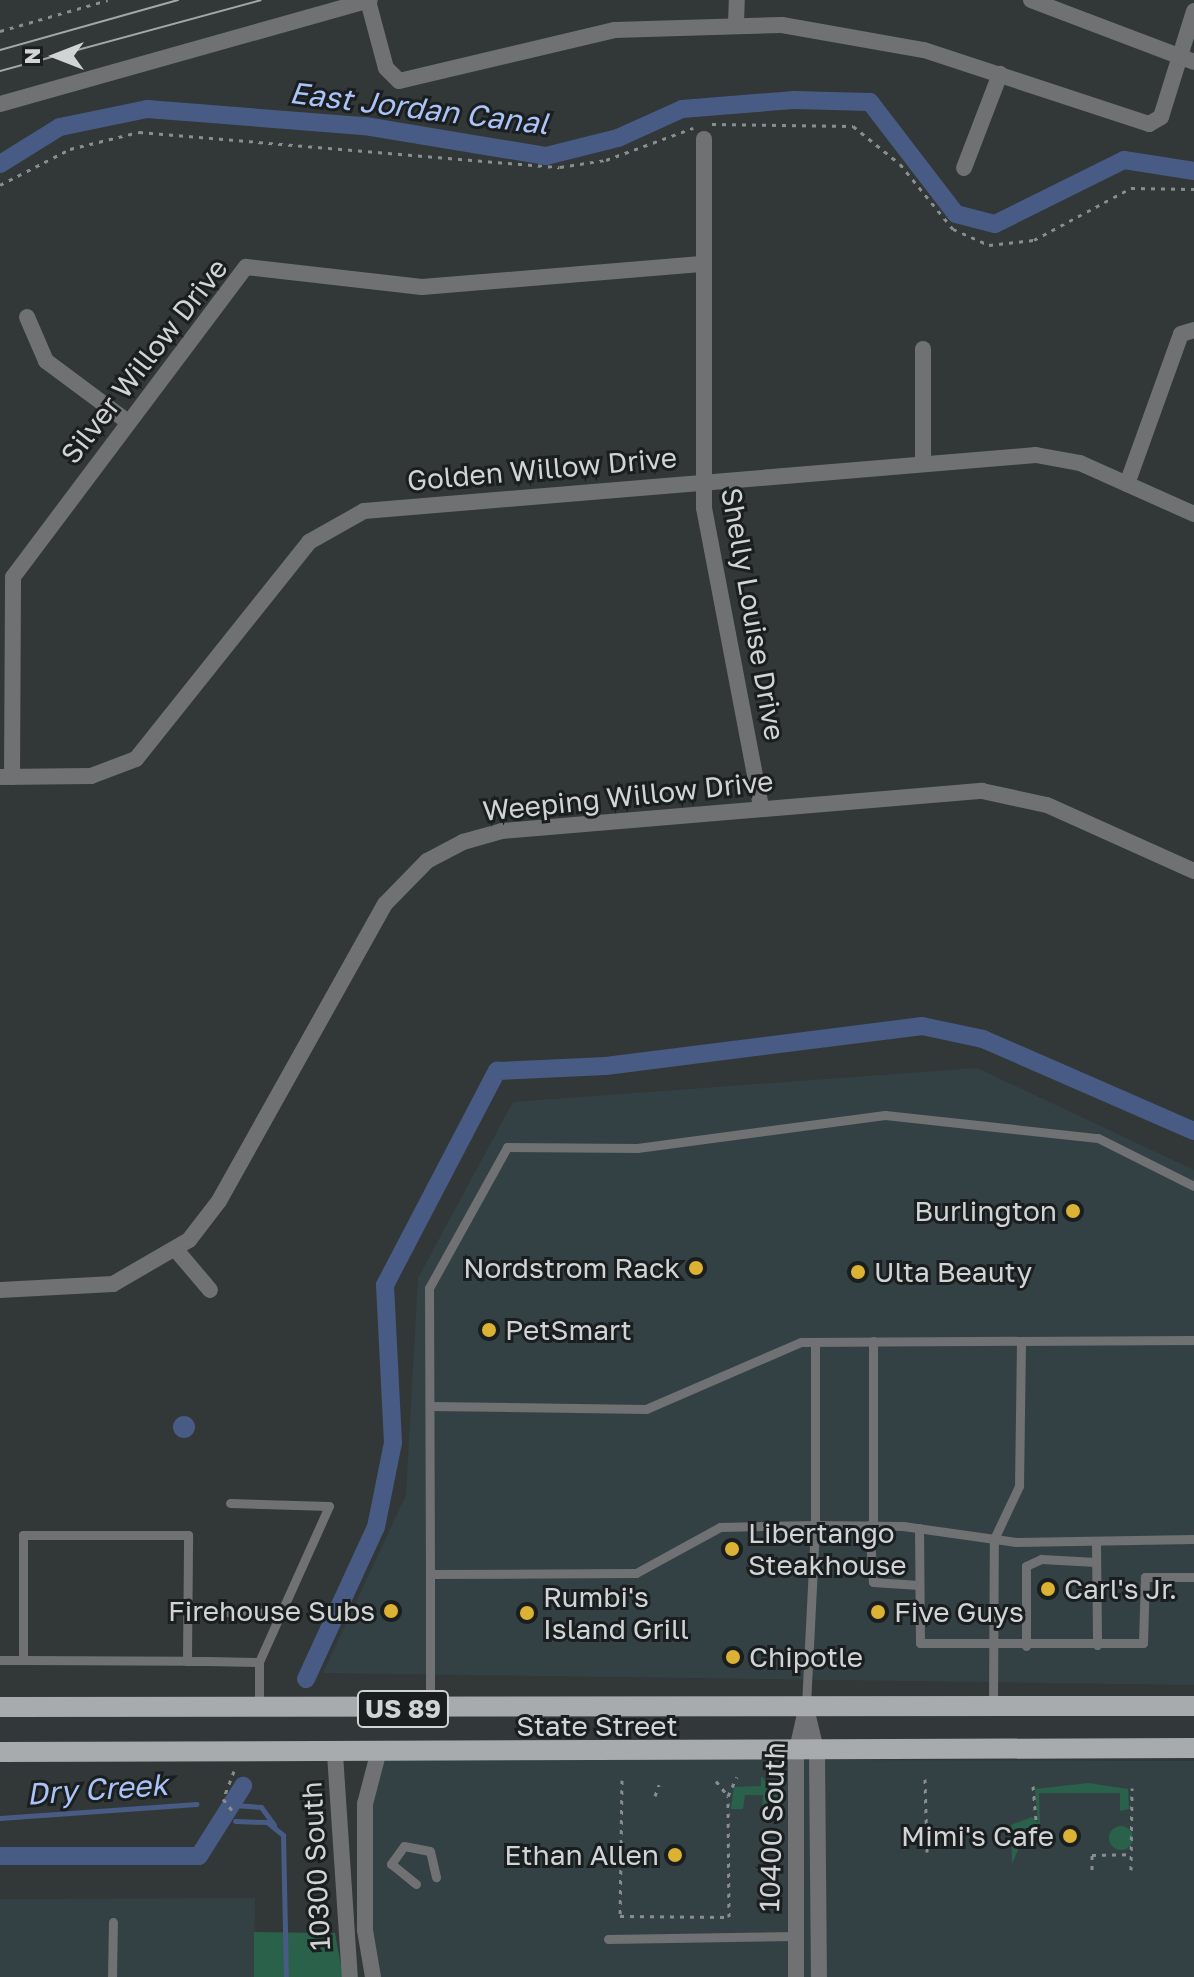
<!DOCTYPE html>
<style>
body{margin:0}
#map{position:relative;width:1194px;height:1977px;overflow:hidden;background:#323738;font-family:"Golos Text",sans-serif}
div>[style]{position:absolute}
.built>*{inset:0;background:#344144}
.green>*{inset:0;background:#29614a}
.round{border-radius:50%}
.water>*{inset:0;background:#475b84}
.stream>*{height:5px;margin:-2.5px;padding:0 2.5px;transform-origin:2.5px;border-radius:2.5px;background:#475b84}
.canal>*{height:18px;margin:-9px;padding:0 9px;transform-origin:9px;border-radius:9px;background:#475b84}
.path>*{height:3px;margin-top:-1.5px;transform-origin:0;background:repeating-linear-gradient(90deg,#898d8e 0 4px,transparent 0 10px)}
.service>*{height:9px;margin:-4.5px;padding:0 4.5px;transform-origin:4.5px;border-radius:4.5px;background:#6f7172}
.minor>*{height:16px;margin:-8px;padding:0 8px;transform-origin:8px;border-radius:8px;background:#6f7172}
.primary>*{height:20px;margin:-10px;padding:0 10px;transform-origin:10px;border-radius:10px;background:#a7abad}
.tram>*{height:2px;margin:-1px;padding:0 1px;transform-origin:1px;border-radius:1px;background:#a3a7a8}
.dots>*{width:22px;height:22px;translate:-50% -50%;box-sizing:border-box;border:4px solid #1b1e1e;border-radius:50%}
span{translate:-50% -50%;white-space:nowrap;text-align:center;line-height:1.15;-webkit-text-stroke:6px #1b1e1e;paint-order:stroke}
.shield-label span{padding:2px 6px;background:#1b1e1e;border:2px solid;border-radius:6px;-webkit-text-stroke-width:0}
.shield-label{font-size:26px;color:#d1d4d5;font-weight:700}
.street-label{font-size:28px;color:#d1d4d5}
.poi-label{font-size:28px;color:#d1d4d5}
.right{translate:-100% -50%;text-align:right}
.left{translate:0 -50%;text-align:left}
.water-label{font-size:30px;color:#aac4fa;font-style:italic}
.north{position:absolute;left:16px;top:16px;width:80px;height:80px;-webkit-text-stroke:6px #1b1e1e;paint-order:stroke;rotate:270deg;font-size:22px;font-weight:700;line-height:32px;text-align:center;color:#d1d4d5}
.north::after{content:'';display:block;margin:auto;width:28px;height:36px;background:#d1d4d5;clip-path:polygon(50% 0,100% 100%,50% 72%,0 100%)}
</style>
<div id="map">
<div class="built">
<i style="clip-path:polygon(977px 1068px,1194px 1170px,1194px 1685px,323px 1673px,406px 1495px,418px 1278px,513px 1102px)"></i>
<i style="clip-path:polygon(373px 1759px,1194px 1761px,1194px 1977px,370px 1977px)"></i>
<i style="clip-path:polygon(255px 1898px,254px 1977px,0 1977px,0 1899px)"></i>
</div>
<div class="green">
<i style="clip-path:polygon(761px 1776px,771px 1787px,782px 1780px,777px 1810px,762px 1810px,763px 1795px,745px 1795px,743px 1809px,731px 1809px,734px 1787px,761px 1786px)"></i>
<i style="clip-path:polygon(1088px 1783px,1128px 1789px,1129px 1809px,1120px 1811px,1120px 1793px,1039px 1793px,1040px 1826px,1028px 1827px,1012px 1864px,1011px 1825px,1032px 1817px,1038px 1823px,1035px 1789px)"></i>
<i class="round" style="left:1109px;top:1826px;width:24px;height:24px"></i>
<i style="clip-path:polygon(254px 1932px,335px 1933px,343px 1977px,254px 1977px)"></i>
</div>
<div class="water">
<i class="round" style="left:173px;top:1416px;width:22px;height:22px"></i>
</div>
<div class="stream">
<i style="left:233px;top:1805px;width:28px;rotate:4deg"></i>
<i style="left:261px;top:1807px;width:22px;rotate:54deg"></i>
<i style="left:0;top:1818px;width:197px;rotate:-4.1deg"></i>
<i style="left:235px;top:1821px;width:32px;rotate:2deg"></i>
<i style="left:267px;top:1822px;width:21px;rotate:39deg"></i>
<i style="left:283px;top:1835px;width:142px;rotate:88.8deg"></i>
</div>
<div class="canal">
<i style="left:0;top:164px;width:70px;rotate:-31.7deg"></i>
<i style="left:60px;top:127px;width:89px;rotate:-11.7deg"></i>
<i style="left:147px;top:109px;width:219px;rotate:4.5deg"></i>
<i style="left:365px;top:126px;width:183px;rotate:9.4deg"></i>
<i style="left:546px;top:156px;width:74px;rotate:-14deg"></i>
<i style="left:618px;top:138px;width:70px;rotate:-24.4deg"></i>
<i style="left:682px;top:109px;width:111px;rotate:-4.6deg"></i>
<i style="left:793px;top:100px;width:77px;rotate:1.5deg"></i>
<i style="left:870px;top:102px;width:141px;rotate:52.5deg"></i>
<i style="left:956px;top:214px;width:40px;rotate:14.4deg"></i>
<i style="left:995px;top:224px;width:144px;rotate:-26.4deg"></i>
<i style="left:1124px;top:160px;width:71px;rotate:8.9deg"></i>
<i style="left:306px;top:1679px;width:167px;rotate:-65.3deg"></i>
<i style="left:376px;top:1527px;width:86px;rotate:-78.6deg"></i>
<i style="left:393px;top:1443px;width:158px;rotate:-92.9deg"></i>
<i style="left:385px;top:1285px;width:242px;rotate:-62.4deg"></i>
<i style="left:497px;top:1071px;width:109px;rotate:-2.6deg"></i>
<i style="left:606px;top:1066px;width:319px;rotate:-7.2deg"></i>
<i style="left:922px;top:1026px;width:62px;rotate:12deg"></i>
<i style="left:983px;top:1039px;width:230px;rotate:23.6deg"></i>
<i style="left:0;top:1856px;width:199px"></i>
<i style="left:199px;top:1856px;width:83px;rotate:-57.8deg"></i>
</div>
<div class="path">
<i style="left:0;top:31px;width:112px;rotate:-16deg"></i>
<i style="left:712px;top:124px;width:141px;rotate:0.8deg"></i>
<i style="left:853px;top:126px;width:60px;rotate:39deg"></i>
<i style="left:900px;top:164px;width:84px;rotate:50.8deg"></i>
<i style="left:953px;top:229px;width:39px;rotate:24deg"></i>
<i style="left:989px;top:245px;width:45px;rotate:-6.3deg"></i>
<i style="left:1034px;top:240px;width:110px;rotate:-28.2deg"></i>
<i style="left:1131px;top:188px;width:63px;rotate:0.9deg"></i>
<i style="left:0;top:185px;width:79px;rotate:-27.2deg"></i>
<i style="left:70px;top:149px;width:71px;rotate:-13.8deg"></i>
<i style="left:139px;top:132px;width:422px;rotate:4.8deg"></i>
<i style="left:560px;top:167px;width:47px;rotate:-8.7deg"></i>
<i style="left:606px;top:160px;width:93px;rotate:-20.2deg"></i>
<i style="left:234px;top:1771px;width:30px;rotate:111deg"></i>
<i style="left:223px;top:1799px;width:19px;rotate:51deg"></i>
<i style="left:925px;top:1779px;width:73px;rotate:88.4deg"></i>
<i style="left:622px;top:1780px;width:136px;rotate:90.8deg"></i>
<i style="left:620px;top:1916px;width:109px;rotate:0.5deg"></i>
<i style="left:729px;top:1917px;width:121px;rotate:-90.5deg"></i>
<i style="left:728px;top:1796px;width:21px;rotate:-65deg"></i>
<i style="left:716px;top:1781px;width:19px;rotate:51deg"></i>
<i style="left:1033px;top:1786px;width:38px;rotate:85deg"></i>
<i style="left:655px;top:1796px;width:12px;rotate:-70deg"></i>
<i style="left:1092px;top:1870px;width:15px;rotate:-90deg"></i>
<i style="left:1092px;top:1855px;width:39px;rotate:-1deg"></i>
<i style="left:1131px;top:1870px;width:82px;rotate:-89.3deg"></i>
</div>
<div class="service">
<i style="left:873px;top:1341px;width:184px;rotate:90deg"></i>
<i style="left:815px;top:1342px;width:183px;rotate:90deg"></i>
<i style="left:815px;top:1525px;width:88px;rotate:0.7deg"></i>
<i style="left:903px;top:1526px;width:114px;rotate:8.1deg"></i>
<i style="left:1016px;top:1542px;width:178px;rotate:-1deg"></i>
<i style="left:430px;top:1406px;width:216px;rotate:0.8deg"></i>
<i style="left:646px;top:1409px;width:169px;rotate:-23.4deg"></i>
<i style="left:801px;top:1342px;width:393px;rotate:-0.3deg"></i>
<i style="left:230px;top:1503px;width:99px;rotate:1.7deg"></i>
<i style="left:329px;top:1506px;width:171px;rotate:114.2deg"></i>
<i style="left:869px;top:1525px;width:57px;rotate:86deg"></i>
<i style="left:873px;top:1582px;width:46px;rotate:3.7deg"></i>
<i style="left:919px;top:1528px;width:115px;rotate:89.5deg"></i>
<i style="left:920px;top:1643px;width:223px"></i>
<i style="left:1143px;top:1643px;width:66px;rotate:-88.3deg"></i>
<i style="left:1145px;top:1577px;width:49px"></i>
<i style="left:1096px;top:1542px;width:103px;rotate:89.4deg"></i>
<i style="left:430px;top:1574px;width:133px;rotate:90deg"></i>
<i style="left:207px;top:1612px;width:78px;rotate:0.7deg"></i>
<i style="left:1026px;top:1646px;width:80px;rotate:-90deg"></i>
<i style="left:1026px;top:1566px;width:17px;rotate:-25deg"></i>
<i style="left:1041px;top:1559px;width:55px;rotate:3.1deg"></i>
<i style="left:0;top:1660px;width:23px"></i>
<i style="left:187px;top:1661px;width:126px;rotate:-89.5deg"></i>
<i style="left:188px;top:1535px;width:165px;rotate:180deg"></i>
<i style="left:23px;top:1535px;width:125px;rotate:90deg"></i>
<i style="left:23px;top:1660px;width:164px;rotate:0.3deg"></i>
<i style="left:187px;top:1661px;width:20px"></i>
<i style="left:207px;top:1661px;width:52px;rotate:1.1deg"></i>
<i style="left:259px;top:1662px;width:46px;rotate:90deg"></i>
<i style="left:806px;top:1705px;width:180px;rotate:-87.1deg"></i>
<i style="left:815px;top:1525px;width:95px;rotate:178.8deg"></i>
<i style="left:720px;top:1527px;width:96px;rotate:151.3deg"></i>
<i style="left:636px;top:1573px;width:206px;rotate:179.7deg"></i>
<i style="left:430px;top:1574px;width:286px;rotate:-90.2deg"></i>
<i style="left:429px;top:1288px;width:161px;rotate:-61deg"></i>
<i style="left:507px;top:1147px;width:130px;rotate:0.4deg"></i>
<i style="left:637px;top:1148px;width:250px;rotate:-7.6deg"></i>
<i style="left:885px;top:1115px;width:214px;rotate:6.2deg"></i>
<i style="left:1098px;top:1138px;width:107px;rotate:26.6deg"></i>
<i style="left:993px;top:1706px;width:167px;rotate:-89.7deg"></i>
<i style="left:994px;top:1539px;width:59px;rotate:-64.7deg"></i>
<i style="left:1019px;top:1486px;width:145px;rotate:-89.2deg"></i>
<i style="left:416px;top:1884px;width:32px;rotate:-141deg"></i>
<i style="left:391px;top:1864px;width:22px;rotate:-54deg"></i>
<i style="left:404px;top:1846px;width:26px;rotate:11deg"></i>
<i style="left:430px;top:1851px;width:27px;rotate:77deg"></i>
<i style="left:608px;top:1939px;width:187px;rotate:-0.9deg"></i>
<i style="left:112px;top:1977px;width:55px;rotate:-89deg"></i>
</div>
<div class="minor">
<i style="left:1031px;top:0;width:174px;rotate:20.8deg"></i>
<i style="left:368px;top:1px;width:69px;rotate:75deg"></i>
<i style="left:386px;top:68px;width:18px;rotate:45deg"></i>
<i style="left:399px;top:81px;width:221px;rotate:-13.3deg"></i>
<i style="left:614px;top:30px;width:168px;rotate:-1.7deg"></i>
<i style="left:782px;top:25px;width:144px;rotate:10deg"></i>
<i style="left:924px;top:50px;width:237px;rotate:18.2deg"></i>
<i style="left:1149px;top:124px;width:14px;rotate:-30deg"></i>
<i style="left:1161px;top:117px;width:111px;rotate:-72.7deg"></i>
<i style="left:736px;top:23px;width:23px;rotate:-88deg"></i>
<i style="left:0;top:104px;width:384px;rotate:-15.7deg"></i>
<i style="left:704px;top:139px;width:369px;rotate:90deg"></i>
<i style="left:704px;top:508px;width:305px;rotate:79.2deg"></i>
<i style="left:964px;top:168px;width:101px;rotate:-69deg"></i>
<i style="left:27px;top:317px;width:48px;rotate:66.6deg"></i>
<i style="left:46px;top:361px;width:102px;rotate:36.6deg"></i>
<i style="left:923px;top:349px;width:115px;rotate:90deg"></i>
<i style="left:1127px;top:484px;width:159px;rotate:-70.2deg"></i>
<i style="left:1181px;top:334px;width:14px;rotate:-17deg"></i>
<i style="left:0;top:777px;width:91px;rotate:-0.6deg"></i>
<i style="left:91px;top:776px;width:48px;rotate:-20.7deg"></i>
<i style="left:136px;top:759px;width:278px;rotate:-51.4deg"></i>
<i style="left:309px;top:542px;width:63px;rotate:-29.4deg"></i>
<i style="left:364px;top:511px;width:674px;rotate:-4.76deg"></i>
<i style="left:1036px;top:455px;width:45px;rotate:10.3deg"></i>
<i style="left:1080px;top:463px;width:125px;rotate:24.1deg"></i>
<i style="left:12px;top:777px;width:200px;rotate:-89.7deg"></i>
<i style="left:13px;top:577px;width:388px;rotate:-53.1deg"></i>
<i style="left:246px;top:267px;width:177px;rotate:6.5deg"></i>
<i style="left:422px;top:287px;width:283px;rotate:-4.7deg"></i>
<i style="left:177px;top:1251px;width:51px;rotate:49.8deg"></i>
<i style="left:0;top:1290px;width:113px;rotate:-3deg"></i>
<i style="left:113px;top:1284px;width:88px;rotate:-30.1deg"></i>
<i style="left:189px;top:1240px;width:49px;rotate:-52.4deg"></i>
<i style="left:219px;top:1201px;width:340px;rotate:-60.8deg"></i>
<i style="left:385px;top:904px;width:60px;rotate:-45.7deg"></i>
<i style="left:427px;top:861px;width:41px;rotate:-27.8deg"></i>
<i style="left:463px;top:842px;width:41px;rotate:-15.8deg"></i>
<i style="left:502px;top:831px;width:482px;rotate:-4.8deg"></i>
<i style="left:982px;top:791px;width:66px;rotate:12.2deg"></i>
<i style="left:1047px;top:805px;width:161px;rotate:24.2deg"></i>
<i style="left:806px;top:1708px;width:47px;rotate:76.6deg"></i>
<i style="left:817px;top:1754px;width:223px;rotate:89.5deg"></i>
<i style="left:335px;top:1754px;width:224px;rotate:86.2deg"></i>
<i style="left:373px;top:1977px;width:48px;rotate:-99.7deg"></i>
<i style="left:365px;top:1930px;width:126px;rotate:-90deg"></i>
<i style="left:365px;top:1804px;width:52px;rotate:-75.4deg"></i>
<i style="left:796px;top:1977px;width:223px;rotate:-90deg"></i>
<i style="left:796px;top:1754px;width:41px;rotate:-77.3deg"></i>
</div>
<div class="primary">
<i style="left:0;top:1707px;width:1194px;rotate:-0.05deg"></i>
<i style="left:0;top:1752px;width:1194px;rotate:-0.19deg"></i>
</div>
<div class="tram">
<i style="left:0;top:50px;width:185px;rotate:-15.7deg"></i>
<i style="left:0;top:71px;width:270px;rotate:-15.2deg"></i>
</div>
<div class="dots">
<i style="left:1073px;top:1211px;background:#dbb233"></i>
<i style="left:696px;top:1268px;background:#dbb233"></i>
<i style="left:858px;top:1272px;background:#dbb233"></i>
<i style="left:489px;top:1330px;background:#dbb233"></i>
<i style="left:732px;top:1549px;background:#dbb233"></i>
<i style="left:1048px;top:1589px;background:#dbb233"></i>
<i style="left:391px;top:1611px;background:#dbb233"></i>
<i style="left:878px;top:1612px;background:#dbb233"></i>
<i style="left:527px;top:1613px;background:#dbb233"></i>
<i style="left:733px;top:1657px;background:#dbb233"></i>
<i style="left:1070px;top:1836px;background:#dbb233"></i>
<i style="left:675px;top:1855px;background:#dbb233"></i>
</div>
<div class="shield-label">
<span style="left:403px;top:1709px">US 89</span>
</div>
<div class="street-label">
<span style="left:144px;top:361px;rotate:-52deg">Silver Willow Drive</span>
<span style="left:542px;top:469px;rotate:-5deg">Golden Willow Drive</span>
<span style="left:753px;top:614px;rotate:80deg">Shelly Louise Drive</span>
<span style="left:628px;top:796px;rotate:-6deg">Weeping Willow Drive</span>
<span style="left:597px;top:1726px">State Street</span>
<span style="left:772px;top:1827px;rotate:-88deg">10400 South</span>
<span style="left:316px;top:1866px;rotate:-93deg">10300 South</span>
</div>
<div class="poi-label">
<span class="right" style="left:1057px;top:1211px">Burlington</span>
<span class="right" style="left:680px;top:1268px">Nordstrom Rack</span>
<span class="left" style="left:874px;top:1272px">Ulta Beauty</span>
<span class="left" style="left:505px;top:1330px">PetSmart</span>
<span class="left" style="left:748px;top:1549px">Libertango<br>Steakhouse</span>
<span class="left" style="left:1064px;top:1589px">Carl's Jr.</span>
<span class="left" style="left:543px;top:1613px">Rumbi's<br>Island Grill</span>
<span class="right" style="left:375px;top:1611px">Firehouse Subs</span>
<span class="left" style="left:894px;top:1612px">Five Guys</span>
<span class="left" style="left:749px;top:1657px">Chipotle</span>
<span class="right" style="left:1054px;top:1836px">Mimi's Cafe</span>
<span class="right" style="left:659px;top:1855px">Ethan Allen</span>
</div>
<div class="water-label">
<span style="left:419px;top:108px;rotate:7deg">East Jordan Canal</span>
<span style="left:97px;top:1789px;rotate:-4deg">Dry Creek</span>
</div>
<div class="north">N</div>
</div>
